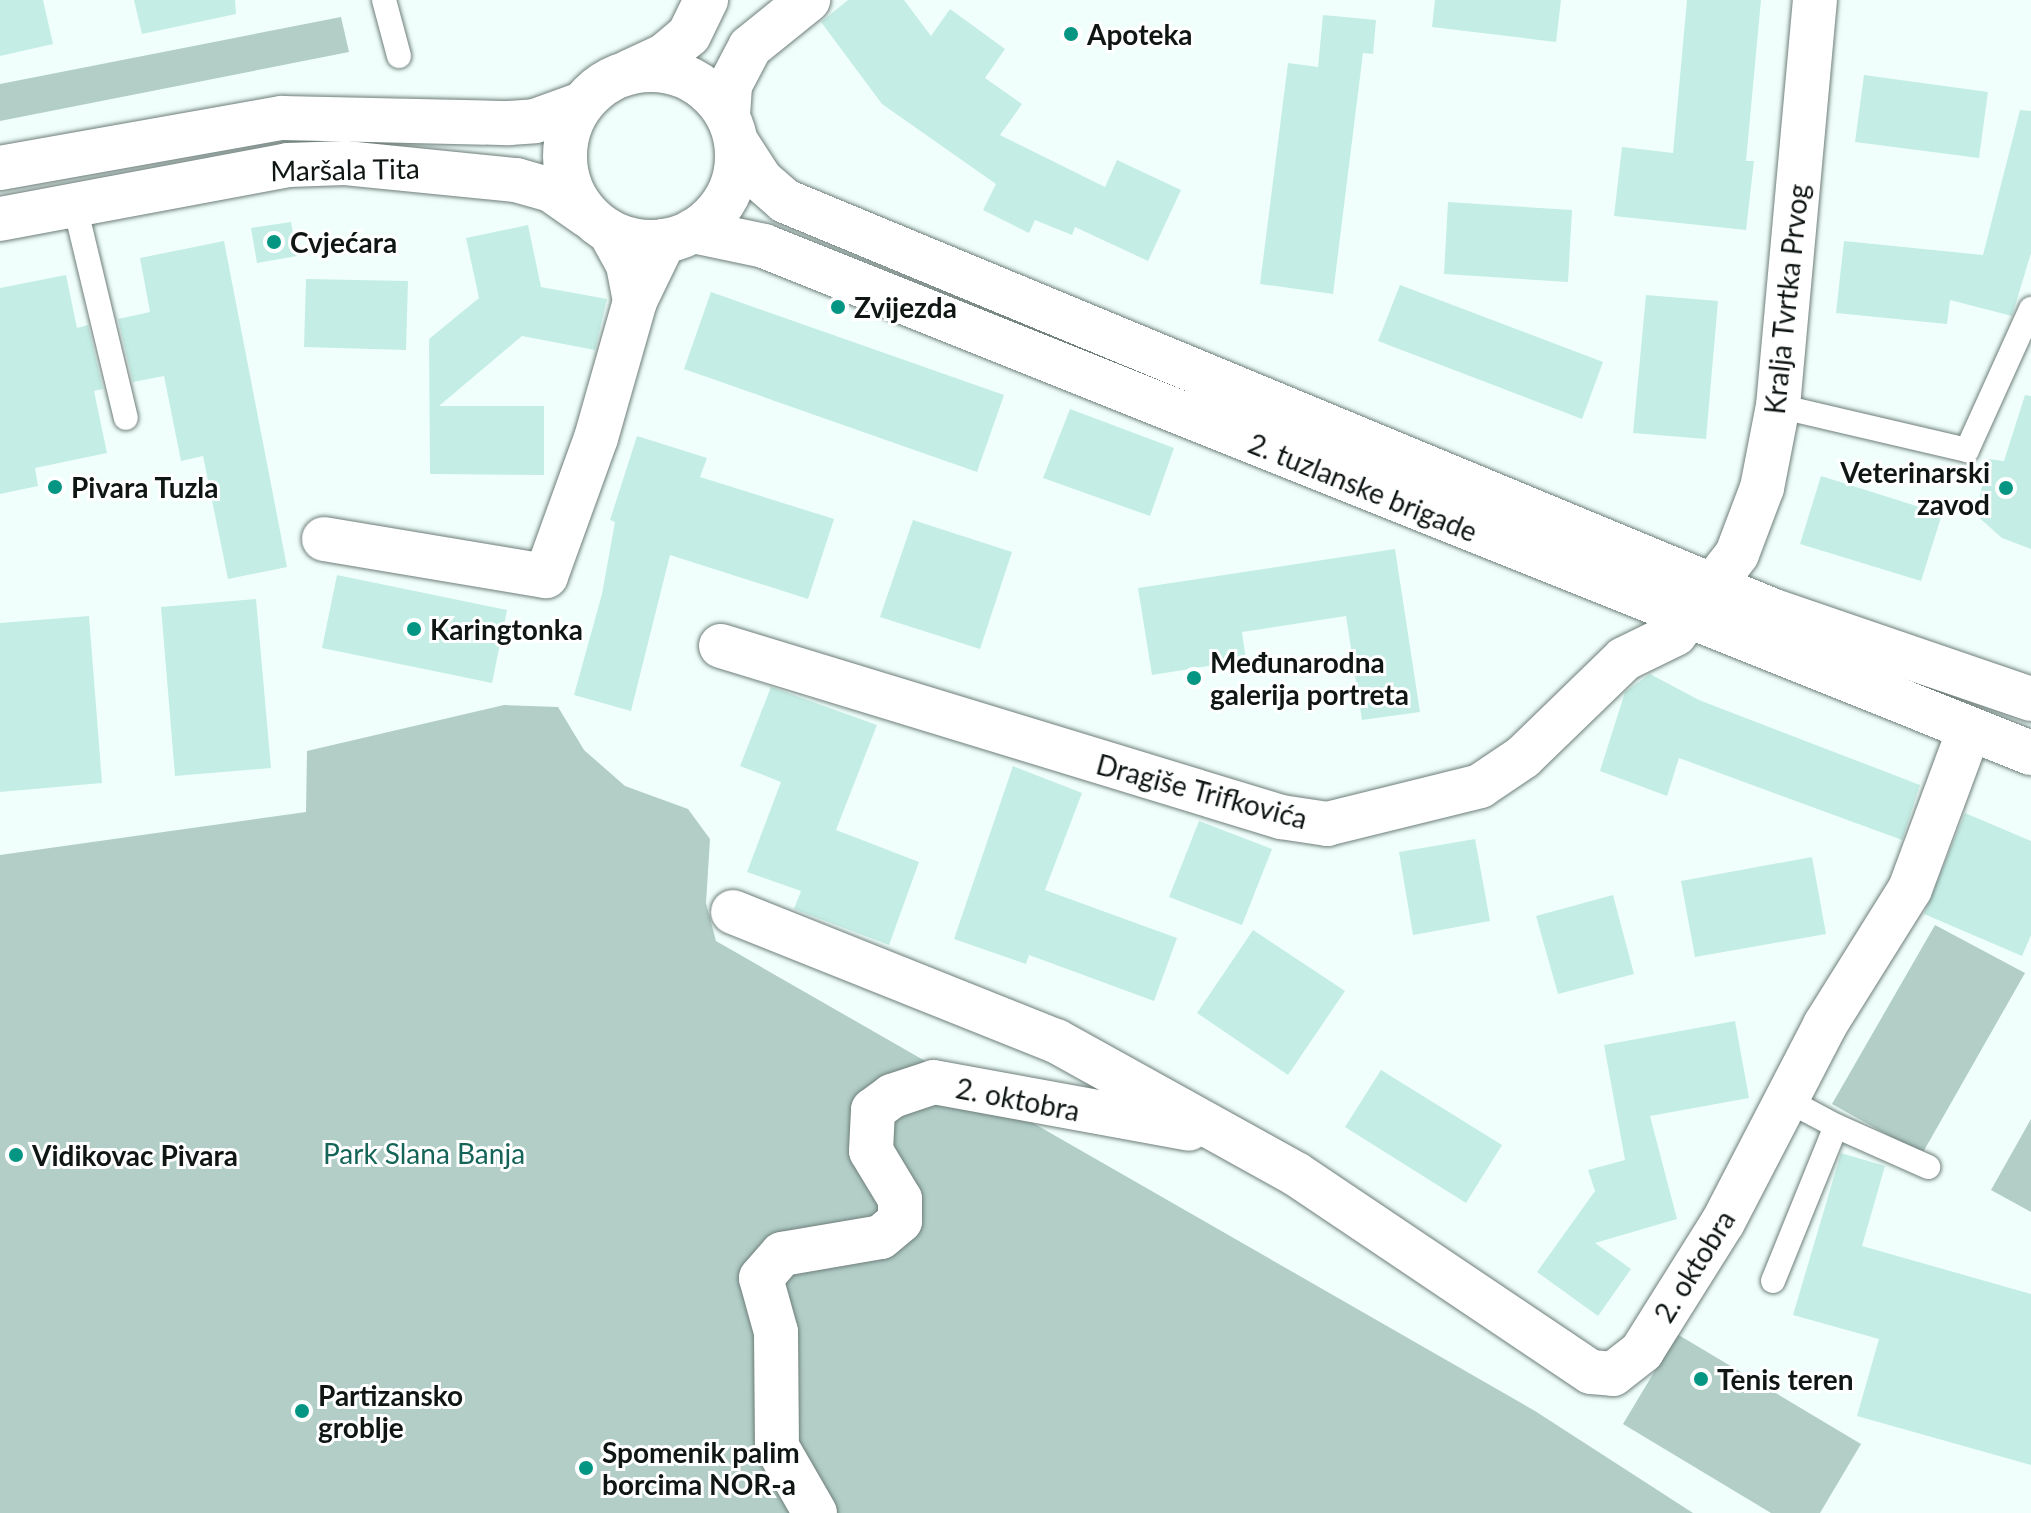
<!DOCTYPE html>
<meta charset="utf-8">
<style>
body{margin:0}
#map{position:relative;width:2031px;height:1513px;overflow:hidden;background:#f0fffb;font-family:Lato,sans-serif}
div>[style]{position:absolute}
.green>*{inset:0;background:#b2cec7}
.building>*{inset:0;background:#c4eee5}
.roads{filter:drop-shadow(0 0 2px #6e7e7a) drop-shadow(0 0 2px #6e7e7a)}
.lane>*{height:24px;margin:-12px;padding:0 12px;transform-origin:12px;border-radius:12px;background:#fff}
.street>*{height:44px;margin:-22px;padding:0 22px;transform-origin:22px;border-radius:22px;background:#fff}
.secondary>*{height:44px;margin:-22px;padding:0 22px;transform-origin:22px;border-radius:22px;background:#fff}
.secondary>.ring{margin:-22px;padding:0;box-sizing:content-box;background:none;border:44px solid #fff;border-radius:50%}
.dots>*{width:22px;height:22px;translate:-50% -50%;box-sizing:border-box;border:4px solid #fff;border-radius:50%}
span{translate:-50% -50%;white-space:nowrap;text-align:center;line-height:1.15;-webkit-text-stroke:6px #fff;paint-order:stroke}
.poi-label{font-size:28px;color:#0f1614;font-weight:700}
.left{translate:0 -50%;text-align:left}
.right{translate:-100% -50%;text-align:right}
.street-label{font-size:28px;color:#0f1614}
.park-label{font-size:28px;color:#146458}
</style>
<div id="map">
<div class="green">
<i style="clip-path:polygon(341px 17px,349px 52px,0 121px,0 84px)"></i>
<i style="clip-path:polygon(504px 705px,558px 707px,584px 750px,625px 786px,688px 809px,710px 839px,706px 903px,716px 941px,1535px 1411px,1693px 1513px,0 1513px,0 855px,306px 812px,307px 751px)"></i>
<i style="clip-path:polygon(1935px 925px,2025px 973px,1922px 1154px,1832px 1104px)"></i>
<i style="clip-path:polygon(2031px 1119px,2031px 1212px,1991px 1190px)"></i>
<i style="clip-path:polygon(1677px 1334px,1861px 1444px,1820px 1513px,1771px 1513px,1623px 1424px)"></i>
</div>
<div class="building">
<i style="clip-path:polygon(0 0,43px 0,53px 44px,0 56px)"></i>
<i style="clip-path:polygon(134px 0,235px 0,236px 14px,142px 34px)"></i>
<i style="clip-path:polygon(848px 0,904px 0,931px 36px,950px 9px,1005px 49px,985px 78px,1022px 104px,1000px 135px,1105px 187px,1117px 160px,1181px 190px,1148px 261px,1075px 227px,1072px 235px,1035px 220px,1029px 233px,983px 210px,996px 184px,882px 104px,821px 22px)"></i>
<i style="clip-path:polygon(1435px 0,1561px 0,1556px 42px,1432px 27px)"></i>
<i style="clip-path:polygon(1687px 0,1761px 0,1746px 161px,1754px 161px,1746px 230px,1614px 216px,1622px 147px,1673px 153px)"></i>
<i style="clip-path:polygon(1323px 15px,1376px 20px,1373px 54px,1363px 53px,1333px 294px,1260px 284px,1288px 63px,1318px 67px)"></i>
<i style="clip-path:polygon(1864px 75px,1988px 92px,1979px 158px,1855px 142px)"></i>
<i style="clip-path:polygon(2020px 110px,2031px 111px,2031px 253px,2012px 316px,1950px 300px,1947px 324px,1836px 313px,1844px 241px,1983px 255px)"></i>
<i style="clip-path:polygon(1448px 202px,1572px 210px,1568px 282px,1444px 274px)"></i>
<i style="clip-path:polygon(291px 222px,297px 256px,257px 263px,251px 228px)"></i>
<i style="clip-path:polygon(528px 225px,541px 287px,607px 299px,595px 350px,522px 336px,439px 406px,544px 406px,544px 475px,430px 474px,429px 339px,479px 298px,466px 238px)"></i>
<i style="clip-path:polygon(224px 241px,287px 567px,228px 579px,203px 456px,181px 461px,164px 376px,133px 382px,118px 319px,150px 312px,140px 258px)"></i>
<i style="clip-path:polygon(66px 275px,77px 328px,88px 325px,103px 389px,94px 391px,107px 453px,35px 468px,38px 486px,0 494px,0 288px)"></i>
<i style="clip-path:polygon(306px 279px,408px 281px,406px 350px,304px 347px)"></i>
<i style="clip-path:polygon(1400px 285px,1603px 362px,1582px 419px,1378px 341px)"></i>
<i style="clip-path:polygon(711px 292px,1004px 395px,977px 472px,684px 369px)"></i>
<i style="clip-path:polygon(1646px 295px,1718px 301px,1706px 439px,1633px 433px)"></i>
<i style="clip-path:polygon(2025px 395px,2031px 396px,2031px 549px,2002px 538px,1976px 515px,1988px 459px,2004px 461px)"></i>
<i style="clip-path:polygon(1070px 409px,1174px 448px,1150px 516px,1043px 478px)"></i>
<i style="clip-path:polygon(637px 436px,707px 458px,700px 477px,834px 519px,808px 599px,670px 555px,631px 711px,574px 695px,602px 594px,615px 522px,610px 520px)"></i>
<i style="clip-path:polygon(1821px 476px,1942px 514px,1921px 581px,1800px 544px)"></i>
<i style="clip-path:polygon(913px 520px,1012px 552px,980px 649px,880px 617px)"></i>
<i style="clip-path:polygon(1395px 549px,1420px 712px,1362px 720px,1346px 616px,1242px 632px,1246px 660px,1152px 675px,1138px 588px)"></i>
<i style="clip-path:polygon(337px 575px,507px 610px,492px 683px,322px 648px)"></i>
<i style="clip-path:polygon(256px 599px,271px 768px,175px 776px,161px 607px)"></i>
<i style="clip-path:polygon(89px 616px,102px 783px,0 792px,0 623px)"></i>
<i style="clip-path:polygon(1650px 674px,1699px 700px,1920px 785px,1902px 840px,1679px 758px,1667px 796px,1600px 771px,1625px 692px)"></i>
<i style="clip-path:polygon(771px 687px,877px 725px,836px 830px,919px 862px,889px 945px,794px 909px,801px 891px,747px 872px,781px 782px,740px 766px)"></i>
<i style="clip-path:polygon(1013px 766px,1082px 793px,1045px 890px,1177px 938px,1154px 1001px,1029px 955px,1026px 964px,954px 939px)"></i>
<i style="clip-path:polygon(1965px 813px,2031px 841px,2031px 935px,2022px 956px,1924px 914px)"></i>
<i style="clip-path:polygon(1199px 821px,1272px 849px,1242px 925px,1169px 897px)"></i>
<i style="clip-path:polygon(1475px 839px,1490px 921px,1413px 935px,1399px 852px)"></i>
<i style="clip-path:polygon(1812px 857px,1826px 934px,1695px 957px,1681px 881px)"></i>
<i style="clip-path:polygon(1613px 895px,1634px 974px,1558px 994px,1536px 916px)"></i>
<i style="clip-path:polygon(1253px 930px,1345px 991px,1288px 1075px,1197px 1013px)"></i>
<i style="clip-path:polygon(1735px 1021px,1749px 1098px,1650px 1116px,1677px 1219px,1595px 1243px,1631px 1269px,1598px 1316px,1537px 1272px,1595px 1191px,1588px 1170px,1625px 1160px,1604px 1045px)"></i>
<i style="clip-path:polygon(1381px 1070px,1502px 1145px,1466px 1203px,1345px 1127px)"></i>
<i style="clip-path:polygon(1841px 1153px,1885px 1166px,1862px 1246px,2031px 1294px,2031px 1465px,1857px 1416px,1879px 1339px,1793px 1315px)"></i>
</div>
<div class="roads">
<div class="lane">
<i style="left:384px;top:0;width:58px;rotate:75deg"></i>
<i style="left:74px;top:202px;width:222px;rotate:76.5deg"></i>
<i style="left:1778px;top:406px;width:194px;rotate:13.1deg"></i>
<i style="left:1967px;top:450px;width:155px;rotate:-65.6deg"></i>
<i style="left:1836px;top:1126px;width:101px;rotate:24deg"></i>
<i style="left:1773px;top:1281px;width:167px;rotate:-67.9deg"></i>
<i style="left:1836px;top:1126px;width:53px;rotate:-152deg"></i>
</div>
<div class="street">
<i style="left:610px;top:232px;width:38px;rotate:61deg"></i>
<i style="left:628px;top:265px;width:37px;rotate:79deg"></i>
<i style="left:635px;top:301px;width:67px;rotate:-64.2deg"></i>
<i style="left:324px;top:539px;width:225px;rotate:9.5deg"></i>
<i style="left:546px;top:576px;width:147px;rotate:-70.1deg"></i>
<i style="left:596px;top:438px;width:142px;rotate:-74.1deg"></i>
<i style="left:721px;top:646px;width:586px;rotate:16.98deg"></i>
<i style="left:1281px;top:817px;width:47px;rotate:8.7deg"></i>
<i style="left:1327px;top:824px;width:158px;rotate:-13.9deg"></i>
<i style="left:1480px;top:786px;width:52px;rotate:-34deg"></i>
<i style="left:1523px;top:757px;width:141px;rotate:-44.1deg"></i>
<i style="left:1624px;top:659px;width:57px;rotate:-26.1deg"></i>
<i style="left:1675px;top:634px;width:101px;rotate:-52.2deg"></i>
<i style="left:1737px;top:554px;width:71px;rotate:-69.3deg"></i>
<i style="left:1762px;top:488px;width:84px;rotate:-79deg"></i>
<i style="left:1778px;top:406px;width:408px;rotate:-84.8deg"></i>
<i style="left:733px;top:912px;width:348px;rotate:21.8deg"></i>
<i style="left:1056px;top:1041px;width:274px;rotate:29deg"></i>
<i style="left:1296px;top:1174px;width:355px;rotate:33.9deg"></i>
<i style="left:1591px;top:1372px;width:22px;rotate:5deg"></i>
<i style="left:1613px;top:1374px;width:37px;rotate:-38deg"></i>
<i style="left:1642px;top:1351px;width:152px;rotate:-57.9deg"></i>
<i style="left:1723px;top:1222px;width:222px;rotate:-62.6deg"></i>
<i style="left:1825px;top:1025px;width:160px;rotate:-58deg"></i>
<i style="left:1910px;top:889px;width:170px;rotate:-69.6deg"></i>
<i style="left:815px;top:1513px;width:76px;rotate:-119.9deg"></i>
<i style="left:777px;top:1447px;width:115px;rotate:-90.5deg"></i>
<i style="left:776px;top:1332px;width:56px;rotate:-105.5deg"></i>
<i style="left:761px;top:1278px;width:32px;rotate:-49deg"></i>
<i style="left:782px;top:1254px;width:100px;rotate:-9.7deg"></i>
<i style="left:881px;top:1237px;width:25px;rotate:-40deg"></i>
<i style="left:900px;top:1221px;width:22px;rotate:-90deg"></i>
<i style="left:900px;top:1199px;width:56px;rotate:-121.1deg"></i>
<i style="left:871px;top:1151px;width:41px;rotate:-87.2deg"></i>
<i style="left:873px;top:1110px;width:24px;rotate:-36deg"></i>
<i style="left:892px;top:1096px;width:44px;rotate:-18.4deg"></i>
<i style="left:934px;top:1082px;width:259px;rotate:10.4deg"></i>
</div>
<div class="secondary">
<i class="ring" style="left:565px;top:70px;width:128px;height:128px"></i>
<i style="left:629px;top:72px;width:40px;rotate:-25deg"></i>
<i style="left:665px;top:55px;width:31px;rotate:-40deg"></i>
<i style="left:689px;top:35px;width:39px;rotate:-64deg"></i>
<i style="left:728px;top:115px;width:30px;rotate:-86deg"></i>
<i style="left:730px;top:85px;width:43px;rotate:-62.2deg"></i>
<i style="left:750px;top:47px;width:75px;rotate:-39deg"></i>
<i style="left:737px;top:143px;width:44px;rotate:57deg"></i>
<i style="left:761px;top:180px;width:32px;rotate:41deg"></i>
<i style="left:785px;top:201px;width:1071px;rotate:22.52deg"></i>
<i style="left:1774px;top:611px;width:272px;rotate:18.9deg"></i>
<i style="left:0;top:168px;width:286px;rotate:-10.1deg"></i>
<i style="left:282px;top:118px;width:227px;rotate:1.3deg"></i>
<i style="left:509px;top:123px;width:26px;rotate:-4deg"></i>
<i style="left:535px;top:121px;width:50px;rotate:-19.9deg"></i>
<i style="left:0;top:219px;width:293px;rotate:-10.6deg"></i>
<i style="left:288px;top:165px;width:57px;rotate:-2deg"></i>
<i style="left:345px;top:163px;width:172px;rotate:5.7deg"></i>
<i style="left:516px;top:180px;width:36px;rotate:16deg"></i>
<i style="left:551px;top:190px;width:45px;rotate:35.1deg"></i>
<i style="left:693px;top:231px;width:73px;rotate:11.9deg"></i>
<i style="left:764px;top:246px;width:1365px;rotate:21.81deg"></i>
</div>
</div>
<div class="dots">
<i style="left:1071px;top:34px;background:#049583"></i>
<i style="left:274px;top:242px;background:#049583"></i>
<i style="left:838px;top:307px;background:#049583"></i>
<i style="left:55px;top:487px;background:#049583"></i>
<i style="left:2006px;top:488px;background:#049583"></i>
<i style="left:414px;top:629px;background:#049583"></i>
<i style="left:1194px;top:678px;background:#049583"></i>
<i style="left:16px;top:1155px;background:#049583"></i>
<i style="left:1701px;top:1379px;background:#049583"></i>
<i style="left:302px;top:1411px;background:#049583"></i>
<i style="left:586px;top:1468px;background:#049583"></i>
</div>
<div class="poi-label">
<span class="left" style="left:1087px;top:34px">Apoteka</span>
<span class="left" style="left:290px;top:242px">Cvjećara</span>
<span class="left" style="left:854px;top:307px">Zvijezda</span>
<span class="right" style="left:1990px;top:488px">Veterinarski<br>zavod</span>
<span class="left" style="left:71px;top:487px">Pivara Tuzla</span>
<span class="left" style="left:430px;top:629px">Karingtonka</span>
<span class="left" style="left:1210px;top:678px">Međunarodna<br>galerija portreta</span>
<span class="left" style="left:32px;top:1155px">Vidikovac Pivara</span>
<span class="left" style="left:1717px;top:1379px">Tenis teren</span>
<span class="left" style="left:318px;top:1411px">Partizansko<br>groblje</span>
<span class="left" style="left:602px;top:1468px">Spomenik palim<br>borcima NOR-a</span>
</div>
<div class="street-label">
<span style="left:345px;top:169px;rotate:-1deg">Maršala Tita</span>
<span style="left:1786px;top:299px;rotate:-84deg">Kralja Tvrtka Prvog</span>
<span style="left:1363px;top:487px;rotate:22deg">2. tuzlanske brigade</span>
<span style="left:1202px;top:791px;rotate:15deg">Dragiše Trifkovića</span>
<span style="left:1018px;top:1099px;rotate:11deg">2. oktobra</span>
<span style="left:1694px;top:1266px;rotate:-58deg">2. oktobra</span>
</div>
<div class="park-label">
<span style="left:424px;top:1153px">Park Slana Banja</span>
</div>
</div>
